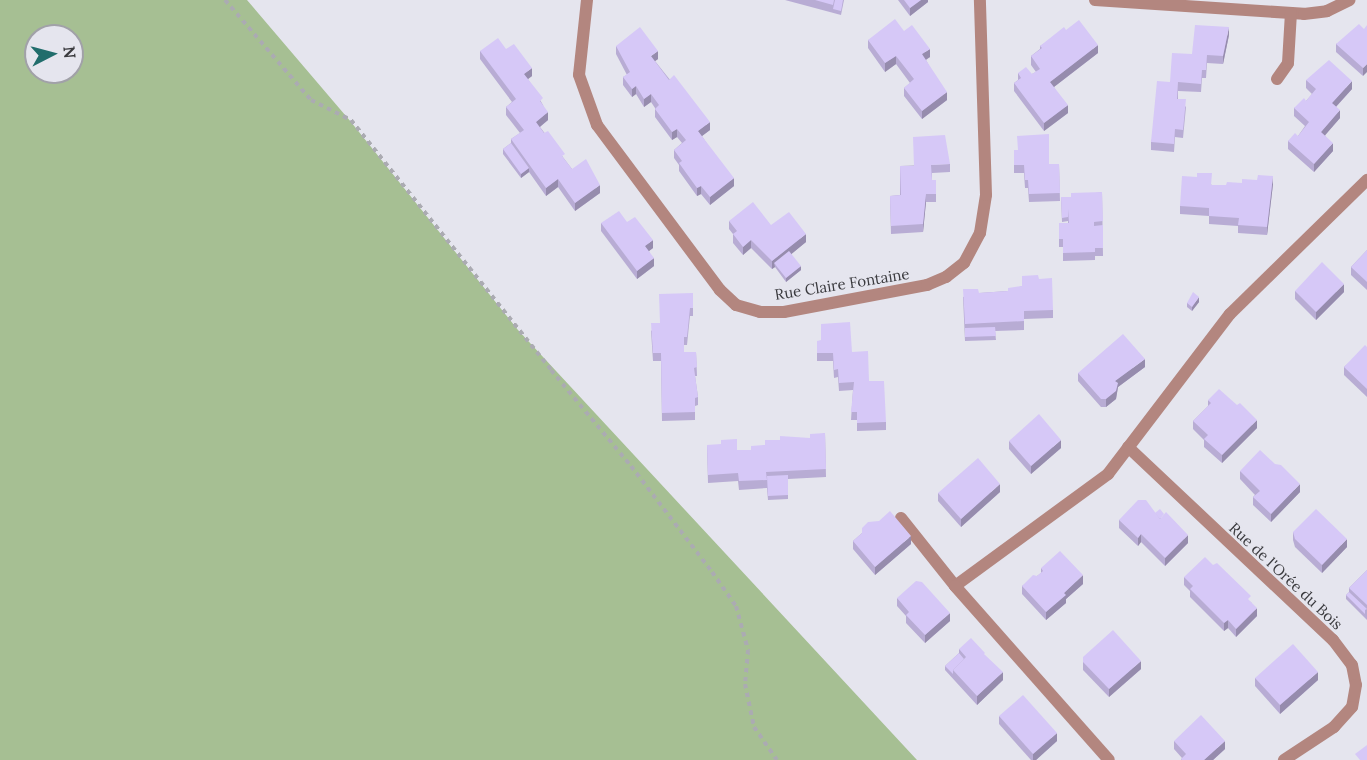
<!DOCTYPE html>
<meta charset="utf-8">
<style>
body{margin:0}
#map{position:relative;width:1367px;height:760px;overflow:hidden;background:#e5e5ee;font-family:Lora,serif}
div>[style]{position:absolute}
.forest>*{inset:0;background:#a6bf93}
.path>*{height:4px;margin-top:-2px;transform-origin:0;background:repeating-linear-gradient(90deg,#ababb2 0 4.5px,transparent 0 9px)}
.minor>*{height:12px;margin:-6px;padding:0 6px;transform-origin:6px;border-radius:6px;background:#b3867f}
.wall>*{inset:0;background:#b8acd4}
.shaded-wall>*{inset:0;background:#968cad}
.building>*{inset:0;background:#d6c8f7}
span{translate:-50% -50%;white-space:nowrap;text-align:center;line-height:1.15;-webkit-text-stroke:4.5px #e5e5ee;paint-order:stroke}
.street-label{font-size:15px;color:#3a3a3e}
.north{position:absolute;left:24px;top:24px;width:60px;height:60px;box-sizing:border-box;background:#e5e5ee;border:2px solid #a1a1a8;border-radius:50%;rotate:84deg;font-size:16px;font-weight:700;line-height:24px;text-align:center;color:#3a3a3e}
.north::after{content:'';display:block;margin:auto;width:21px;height:27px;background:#216d6c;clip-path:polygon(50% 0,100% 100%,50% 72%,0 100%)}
</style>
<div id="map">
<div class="forest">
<i style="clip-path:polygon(evenodd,0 0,247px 0,351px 122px,518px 330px,917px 760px,0 760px,0 0,36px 36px,72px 36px,72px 72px,36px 72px,36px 36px)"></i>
</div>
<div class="path">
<i style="left:225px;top:0;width:132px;rotate:49.3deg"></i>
<i style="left:311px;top:100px;width:45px;rotate:26.6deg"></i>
<i style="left:351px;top:120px;width:320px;rotate:51.3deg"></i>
<i style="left:551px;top:370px;width:125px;rotate:50.2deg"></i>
<i style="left:631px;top:466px;width:133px;rotate:52.6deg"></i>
<i style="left:712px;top:572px;width:42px;rotate:54.8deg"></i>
<i style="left:736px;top:606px;width:46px;rotate:74.7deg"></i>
<i style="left:748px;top:650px;width:34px;rotate:95deg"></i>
<i style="left:745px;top:684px;width:44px;rotate:78.2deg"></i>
<i style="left:754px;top:727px;width:40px;rotate:55.1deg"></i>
</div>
<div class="minor">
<i style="left:587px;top:0;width:75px;rotate:96.1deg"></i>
<i style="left:579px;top:75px;width:53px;rotate:70.2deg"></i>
<i style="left:597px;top:125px;width:206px;rotate:53.3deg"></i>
<i style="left:720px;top:290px;width:22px;rotate:43deg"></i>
<i style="left:736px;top:305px;width:25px;rotate:16deg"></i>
<i style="left:760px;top:312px;width:24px"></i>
<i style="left:784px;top:312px;width:146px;rotate:-10.7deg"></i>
<i style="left:927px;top:285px;width:21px;rotate:-23deg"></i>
<i style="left:946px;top:277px;width:23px;rotate:-38deg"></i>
<i style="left:964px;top:263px;width:34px;rotate:-62deg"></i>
<i style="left:980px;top:233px;width:38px;rotate:-81deg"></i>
<i style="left:986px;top:195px;width:195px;rotate:-91.8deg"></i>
<i style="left:1095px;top:0;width:209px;rotate:3.8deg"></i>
<i style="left:1304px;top:14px;width:23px;rotate:-7deg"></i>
<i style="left:1327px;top:11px;width:25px;rotate:-26deg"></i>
<i style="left:1277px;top:79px;width:19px;rotate:-55deg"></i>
<i style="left:1288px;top:63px;width:50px;rotate:-86.6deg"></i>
<i style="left:1128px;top:447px;width:282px;rotate:43.3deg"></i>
<i style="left:1333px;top:640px;width:31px;rotate:53deg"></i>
<i style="left:1352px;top:665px;width:20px;rotate:79deg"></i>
<i style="left:1356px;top:685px;width:22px;rotate:100deg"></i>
<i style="left:1352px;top:707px;width:27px;rotate:132deg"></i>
<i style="left:1334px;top:727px;width:60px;rotate:146.6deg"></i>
<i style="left:901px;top:518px;width:87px;rotate:51.5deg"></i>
<i style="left:955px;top:586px;width:190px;rotate:-36.2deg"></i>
<i style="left:1108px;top:474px;width:201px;rotate:-52.7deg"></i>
<i style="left:1230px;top:314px;width:192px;rotate:-44.4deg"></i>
<i style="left:955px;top:586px;width:232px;rotate:48.5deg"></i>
</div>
<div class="wall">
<i style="clip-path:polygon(785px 0,844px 0,841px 15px)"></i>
<i style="clip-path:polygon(898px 0,928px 0,928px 2px,910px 16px)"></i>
<i style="clip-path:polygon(1364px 29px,1363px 76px,1336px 52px,1336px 44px)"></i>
<i style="clip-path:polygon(1066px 30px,1098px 53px,1054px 87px,1068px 113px,1044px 131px,1014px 91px,1014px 83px,1018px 80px,1018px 73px,1032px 74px,1036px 72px,1031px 65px,1031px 56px,1040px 49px,1040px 46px)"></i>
<i style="clip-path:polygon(904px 31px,930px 57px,926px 60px,947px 100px,922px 119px,904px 96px,904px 88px,910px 83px,896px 64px,885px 72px,868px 48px,868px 40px)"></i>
<i style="clip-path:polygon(1229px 35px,1223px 64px,1207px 63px,1206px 78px,1202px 78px,1201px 92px,1178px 91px,1178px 99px,1186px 107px,1183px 138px,1175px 137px,1174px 152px,1151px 150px,1151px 142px,1170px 82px,1192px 54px)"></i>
<i style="clip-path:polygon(616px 46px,658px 59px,655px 61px,710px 130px,702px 136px,734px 186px,710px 205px,701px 194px,697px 196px,679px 171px,679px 165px,674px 158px,674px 150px,682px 143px,677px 137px,672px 140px,655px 117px,655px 108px,651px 102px,644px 107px,636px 94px,632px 97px,623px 85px,623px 77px,627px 75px,616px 54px)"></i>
<i style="clip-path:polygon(506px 49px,532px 76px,528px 79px,543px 105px,548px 120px,540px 127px,572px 169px,600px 193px,575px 211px,558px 187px,546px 196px,529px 172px,521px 178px,503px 154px,503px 149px,511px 143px,511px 139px,520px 133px,506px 115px,506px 107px,512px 102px,480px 59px,480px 51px)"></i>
<i style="clip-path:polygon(1306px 80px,1352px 89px,1336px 107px,1340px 118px,1325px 135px,1333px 151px,1314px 172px,1288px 149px,1288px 141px,1298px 136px,1305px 126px,1294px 116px,1294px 108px,1306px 101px,1312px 94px,1306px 88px)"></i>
<i style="clip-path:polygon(1014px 150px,1049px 164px,1059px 164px,1060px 201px,1029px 202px,1028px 188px,1025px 188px,1024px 173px,1014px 173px)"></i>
<i style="clip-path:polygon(950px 164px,950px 172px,932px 173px,932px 180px,936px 180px,936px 202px,926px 202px,923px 232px,891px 234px,890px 196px,900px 195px,900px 166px)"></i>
<i style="clip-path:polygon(1197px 177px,1212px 185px,1226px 185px,1273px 184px,1267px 235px,1238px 233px,1238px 226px,1209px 224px,1209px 216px,1180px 214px,1180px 206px)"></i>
<i style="clip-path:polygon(1102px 192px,1103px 256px,1095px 256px,1095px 260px,1063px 261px,1063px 247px,1059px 247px,1059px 223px,1068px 223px,1068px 218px,1068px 221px,1062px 222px,1061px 197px,1071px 197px)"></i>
<i style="clip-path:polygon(729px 221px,771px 225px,806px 242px,791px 254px,801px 270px,786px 282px,775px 267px,772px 269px,751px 248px,743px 255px,733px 243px,733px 234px,729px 229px)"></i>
<i style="clip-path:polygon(627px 222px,653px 248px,649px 251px,654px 266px,637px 279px,601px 231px,601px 223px)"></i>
<i style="clip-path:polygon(1367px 250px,1367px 290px,1351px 275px,1351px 267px)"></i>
<i style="clip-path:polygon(1022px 276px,1039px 279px,1053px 310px,1053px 318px,1024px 319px,1024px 330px,995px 331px,996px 340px,965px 341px,963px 297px,979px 293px,1008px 291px,1022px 286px)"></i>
<i style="clip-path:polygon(1295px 291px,1344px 292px,1316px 320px,1295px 299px)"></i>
<i style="clip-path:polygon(693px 293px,693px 316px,690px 316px,687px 345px,684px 345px,684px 352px,696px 352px,697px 376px,695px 376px,698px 397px,698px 405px,695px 406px,695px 420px,662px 421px,661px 361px,653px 361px,651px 331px)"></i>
<i style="clip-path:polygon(1199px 302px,1192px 311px,1187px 307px,1187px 303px)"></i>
<i style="clip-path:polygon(817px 341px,852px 352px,869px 381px,886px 422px,886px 430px,857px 431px,857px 420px,851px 420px,853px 390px,839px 391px,838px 377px,834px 378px,833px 361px,817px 361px)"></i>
<i style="clip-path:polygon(1367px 347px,1367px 397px,1344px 375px,1344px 367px)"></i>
<i style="clip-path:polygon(1145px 367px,1118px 387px,1116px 399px,1106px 407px,1101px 407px,1078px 381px,1078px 373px)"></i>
<i style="clip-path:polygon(1208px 400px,1257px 428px,1222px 463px,1204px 447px,1204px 440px,1193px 429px,1193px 421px,1208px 406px)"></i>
<i style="clip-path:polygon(825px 433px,826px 477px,788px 479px,788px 499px,768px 500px,767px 488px,739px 490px,738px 481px,708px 483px,707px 445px,737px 450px,751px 450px,765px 445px,810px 438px)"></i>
<i style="clip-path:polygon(1009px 441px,1061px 448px,1031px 474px,1009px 449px)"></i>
<i style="clip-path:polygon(1240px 471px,1300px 492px,1271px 522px,1253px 505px,1253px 497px,1255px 495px,1240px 479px)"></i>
<i style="clip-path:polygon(1000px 492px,961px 527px,938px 501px,938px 493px)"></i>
<i style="clip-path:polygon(1155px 513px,1188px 543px,1165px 566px,1141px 542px,1138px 546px,1119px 528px,1119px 520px)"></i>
<i style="clip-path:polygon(862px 528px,911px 544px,875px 575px,853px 549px,853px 541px,862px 533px)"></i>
<i style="clip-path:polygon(1293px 532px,1347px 547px,1322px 573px,1295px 547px,1293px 540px)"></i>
<i style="clip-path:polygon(1041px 568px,1083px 584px,1066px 599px,1066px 603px,1046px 620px,1022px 594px,1022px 586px,1037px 576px,1041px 573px)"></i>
<i style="clip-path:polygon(1367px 570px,1367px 620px,1346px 599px,1346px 595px,1349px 592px,1349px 588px)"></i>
<i style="clip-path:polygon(1184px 577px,1251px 602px,1257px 616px,1236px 637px,1228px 628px,1224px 631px,1190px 597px,1190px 591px,1184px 585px)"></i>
<i style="clip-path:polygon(897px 598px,950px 621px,925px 643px,906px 623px,906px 616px,897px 606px)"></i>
<i style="clip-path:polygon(959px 649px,985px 656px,1003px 680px,977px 705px,945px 670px,945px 666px,959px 653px)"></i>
<i style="clip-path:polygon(1083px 657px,1141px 669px,1109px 697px,1083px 670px)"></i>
<i style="clip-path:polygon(1255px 678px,1318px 680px,1280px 714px,1255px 686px)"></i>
<i style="clip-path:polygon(999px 716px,1057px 741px,1036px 760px,1031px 760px,999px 724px)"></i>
<i style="clip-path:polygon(1174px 741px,1225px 749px,1213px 760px,1181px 760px,1182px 758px,1174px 749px)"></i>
</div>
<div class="shaded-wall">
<i style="clip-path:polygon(921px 0,928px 0,928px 2px,910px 16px,910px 8px)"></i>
<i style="clip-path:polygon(1229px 27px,1229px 35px,1223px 64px,1223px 56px)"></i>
<i style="clip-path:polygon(1098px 45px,1098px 53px,1050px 90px,1050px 82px)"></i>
<i style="clip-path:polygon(930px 49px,930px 57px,922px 62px,922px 54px)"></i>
<i style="clip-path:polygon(658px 51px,658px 59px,651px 64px,651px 56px)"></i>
<i style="clip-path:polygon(896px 56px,896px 64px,885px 72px,885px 63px)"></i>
<i style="clip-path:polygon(1367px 64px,1367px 72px,1363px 76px,1363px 68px)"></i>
<i style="clip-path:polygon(532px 68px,532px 76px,524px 82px,524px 74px)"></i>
<i style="clip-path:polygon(1352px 81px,1352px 89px,1332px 111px,1332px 103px)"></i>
<i style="clip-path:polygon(636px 86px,636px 94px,632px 97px,632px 89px)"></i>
<i style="clip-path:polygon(947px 92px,947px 100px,922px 119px,922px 111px)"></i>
<i style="clip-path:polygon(651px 94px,651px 102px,644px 107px,644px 99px)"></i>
<i style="clip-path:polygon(1068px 105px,1068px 113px,1044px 131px,1044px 123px)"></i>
<i style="clip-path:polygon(1340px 110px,1340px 118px,1321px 140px,1321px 132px)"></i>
<i style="clip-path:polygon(548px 112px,548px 120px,536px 130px,536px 122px)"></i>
<i style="clip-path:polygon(710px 122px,710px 130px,698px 139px,698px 131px)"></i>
<i style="clip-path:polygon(677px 129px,677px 137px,672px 140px,672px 132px)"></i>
<i style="clip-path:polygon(1333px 143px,1333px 151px,1314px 172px,1314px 164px)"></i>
<i style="clip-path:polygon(529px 168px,529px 172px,521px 178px,521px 174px)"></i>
<i style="clip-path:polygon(1273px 176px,1273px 184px,1267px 235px,1267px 227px)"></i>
<i style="clip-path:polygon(734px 178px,734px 186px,710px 205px,710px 197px)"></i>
<i style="clip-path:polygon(558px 179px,558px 187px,546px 196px,546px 188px)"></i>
<i style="clip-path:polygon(600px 185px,600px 193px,575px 211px,575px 203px)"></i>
<i style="clip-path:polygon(701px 186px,701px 194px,697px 196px,697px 188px)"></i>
<i style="clip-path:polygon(926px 194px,926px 202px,923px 232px,923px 224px)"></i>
<i style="clip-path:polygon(806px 234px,806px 242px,777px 266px,774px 263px,775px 267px,772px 269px,772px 261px)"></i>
<i style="clip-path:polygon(653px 240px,653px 248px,645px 254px,645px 246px)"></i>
<i style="clip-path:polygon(751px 240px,751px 248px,743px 255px,743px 247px)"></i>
<i style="clip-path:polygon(654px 258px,654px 266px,637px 279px,637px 271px)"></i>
<i style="clip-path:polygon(801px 266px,801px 270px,786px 282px,786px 278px)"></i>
<i style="clip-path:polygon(1344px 284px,1344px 292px,1316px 320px,1316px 312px)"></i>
<i style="clip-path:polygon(1199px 297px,1199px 302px,1192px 311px,1192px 307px)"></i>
<i style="clip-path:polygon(1145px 359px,1145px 367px,1118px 387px,1116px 399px,1106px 407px,1106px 399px,1115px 381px)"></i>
<i style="clip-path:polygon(1257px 420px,1257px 428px,1222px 463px,1222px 455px)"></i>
<i style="clip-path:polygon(1061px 440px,1061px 448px,1031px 474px,1031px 466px)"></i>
<i style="clip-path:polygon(1000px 484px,1000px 492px,961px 527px,961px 519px)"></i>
<i style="clip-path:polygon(1300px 484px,1300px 492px,1271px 522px,1271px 514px)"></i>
<i style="clip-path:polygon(1141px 534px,1141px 542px,1138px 546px,1138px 538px)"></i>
<i style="clip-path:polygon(1188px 535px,1188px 543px,1165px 566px,1165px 558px)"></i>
<i style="clip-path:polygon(911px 536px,911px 544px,875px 575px,875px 567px)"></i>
<i style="clip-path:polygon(1347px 539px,1347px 547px,1322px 573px,1322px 565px)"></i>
<i style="clip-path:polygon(1083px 575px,1083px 584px,1066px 599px,1066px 603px,1046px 620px,1046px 612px,1064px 593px)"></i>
<i style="clip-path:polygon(1257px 608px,1257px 616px,1236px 637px,1236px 629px)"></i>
<i style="clip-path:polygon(950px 613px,950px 621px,925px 643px,925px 635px)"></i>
<i style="clip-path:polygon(1228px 620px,1228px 628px,1224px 631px,1224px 623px)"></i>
<i style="clip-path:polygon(1141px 661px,1141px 669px,1109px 697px,1109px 689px)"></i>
<i style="clip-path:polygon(1003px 672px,1003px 680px,977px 705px,977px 696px)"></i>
<i style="clip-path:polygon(1318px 672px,1318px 680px,1280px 714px,1280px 705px)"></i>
<i style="clip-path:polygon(1057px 733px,1057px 741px,1036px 760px,1033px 760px,1033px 754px)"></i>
<i style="clip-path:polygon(1225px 741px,1225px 749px,1213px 760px,1204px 760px)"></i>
</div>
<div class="building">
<i style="clip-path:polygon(815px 0,834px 0,833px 5px)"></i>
<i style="clip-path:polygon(835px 0,843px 0,841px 11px,833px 9px)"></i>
<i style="clip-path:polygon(904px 0,921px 0,910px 8px)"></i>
<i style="clip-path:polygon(895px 19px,904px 31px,912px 25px,930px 49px,922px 54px,947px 92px,922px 111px,904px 88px,914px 79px,896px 56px,885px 63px,868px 40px)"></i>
<i style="clip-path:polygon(1079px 20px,1098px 45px,1050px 82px,1068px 105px,1044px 123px,1014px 83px,1021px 78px,1018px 73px,1026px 67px,1032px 74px,1040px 69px,1031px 56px,1042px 48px,1040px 46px,1064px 27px,1066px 30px)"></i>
<i style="clip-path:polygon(1359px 24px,1364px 29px,1367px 25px,1367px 64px,1363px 68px,1336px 44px)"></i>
<i style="clip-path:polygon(1195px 25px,1229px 27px,1223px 56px,1207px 55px,1206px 70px,1202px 70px,1201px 84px,1178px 82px,1177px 99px,1186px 99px,1183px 130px,1175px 129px,1174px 144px,1151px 142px,1157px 81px,1170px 82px,1172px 53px,1192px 54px)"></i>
<i style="clip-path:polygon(640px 27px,658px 51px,651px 56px,669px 80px,674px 75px,710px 122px,698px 131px,734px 178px,710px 197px,701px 186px,697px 188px,679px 163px,682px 161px,674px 150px,686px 140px,677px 129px,672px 132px,655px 109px,659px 105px,651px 94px,644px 99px,636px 86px,632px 89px,623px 77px,630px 72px,616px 46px)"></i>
<i style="clip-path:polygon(498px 38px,506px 49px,514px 44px,532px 68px,524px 74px,543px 98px,540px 101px,548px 112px,536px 122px,544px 133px,548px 131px,565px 154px,562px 156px,572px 169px,586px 159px,600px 185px,575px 203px,558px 179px,546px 188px,511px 139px,524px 130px,506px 107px,516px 99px,480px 51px)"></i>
<i style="clip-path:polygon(1329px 60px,1352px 81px,1332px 103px,1340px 110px,1321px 132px,1333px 143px,1314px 164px,1288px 141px,1295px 133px,1298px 136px,1309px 122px,1294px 108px,1304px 98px,1306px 101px,1316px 89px,1306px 80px)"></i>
<i style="clip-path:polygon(1049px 134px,1049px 164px,1059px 164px,1060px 193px,1029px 194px,1028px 180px,1025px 180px,1024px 165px,1014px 165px,1014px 150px,1018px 150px,1017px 136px)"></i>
<i style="clip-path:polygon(945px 135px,950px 164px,931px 165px,932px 180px,936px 180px,936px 194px,926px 194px,923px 224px,891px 226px,890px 196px,901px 195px,900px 166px,914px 166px,913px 137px)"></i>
<i style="clip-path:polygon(511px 143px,529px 168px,521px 174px,503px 149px)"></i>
<i style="clip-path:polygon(1197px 173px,1212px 173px,1211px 185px,1226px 185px,1227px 182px,1242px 183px,1242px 179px,1257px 180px,1258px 175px,1273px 176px,1267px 227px,1238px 225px,1239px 218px,1209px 216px,1209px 208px,1180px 206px,1182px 176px,1197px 177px)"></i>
<i style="clip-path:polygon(1102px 192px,1103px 221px,1094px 222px,1094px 226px,1103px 225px,1103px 248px,1095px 248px,1095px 252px,1063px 253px,1063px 239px,1059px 239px,1059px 223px,1069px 223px,1068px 209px,1071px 209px,1071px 193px)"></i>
<i style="clip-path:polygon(1061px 197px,1071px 197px,1071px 209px,1068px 209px,1068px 217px,1062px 218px)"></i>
<i style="clip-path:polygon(753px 202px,771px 225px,789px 212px,806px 234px,772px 261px,751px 240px,743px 247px,733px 234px,737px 231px,729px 221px)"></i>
<i style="clip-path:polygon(619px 211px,627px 222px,635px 217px,653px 240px,645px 246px,654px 258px,637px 271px,601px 223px)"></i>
<i style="clip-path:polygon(1367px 250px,1367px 282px,1351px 267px)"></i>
<i style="clip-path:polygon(789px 251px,801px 266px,786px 278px,774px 263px)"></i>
<i style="clip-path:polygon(1322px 262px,1344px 284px,1316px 312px,1295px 291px)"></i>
<i style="clip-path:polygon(1038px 275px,1039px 279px,1052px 278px,1053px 310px,1024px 311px,1024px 321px,965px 324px,963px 289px,978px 289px,979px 293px,1008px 291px,1008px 288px,1022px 286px,1022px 276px)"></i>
<i style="clip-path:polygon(1193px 292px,1199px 297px,1192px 307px,1187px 303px)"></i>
<i style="clip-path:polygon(693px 293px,693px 308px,690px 308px,687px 337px,684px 337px,684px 352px,696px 352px,697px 367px,694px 368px,698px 397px,695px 398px,695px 412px,662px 413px,661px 353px,653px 353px,651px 323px,660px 323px,659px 294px)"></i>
<i style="clip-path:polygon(850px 322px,852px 352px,868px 351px,869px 381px,884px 381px,886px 422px,857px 423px,857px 412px,851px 412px,854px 382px,839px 383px,838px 369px,834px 370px,833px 353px,817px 353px,817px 341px,821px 340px,821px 324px)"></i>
<i style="clip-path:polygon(995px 327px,996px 336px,965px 337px,965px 328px)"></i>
<i style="clip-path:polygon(1123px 334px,1145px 359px,1115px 381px,1118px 383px,1116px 391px,1106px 399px,1101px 399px,1078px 373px)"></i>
<i style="clip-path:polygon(1365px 345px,1367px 347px,1367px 389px,1344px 367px)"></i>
<i style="clip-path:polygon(1219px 389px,1237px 405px,1240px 403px,1257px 420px,1222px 455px,1204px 439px,1208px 435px,1193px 421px,1211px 403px,1208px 400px)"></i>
<i style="clip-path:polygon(1039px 414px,1061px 440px,1031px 466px,1009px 441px)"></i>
<i style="clip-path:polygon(825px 433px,826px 469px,766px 472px,767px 480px,739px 481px,738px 473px,708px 475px,707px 445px,721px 444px,721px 440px,737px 439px,737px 450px,751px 450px,751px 446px,765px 445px,765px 440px,780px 440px,780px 436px,810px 438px,810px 434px)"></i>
<i style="clip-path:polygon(1260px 450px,1275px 464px,1281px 465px,1300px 484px,1271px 514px,1253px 497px,1260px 491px,1240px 471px)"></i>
<i style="clip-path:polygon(978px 458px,1000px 484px,961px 519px,938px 493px)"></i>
<i style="clip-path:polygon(788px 475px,788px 495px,768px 496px,767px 476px)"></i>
<i style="clip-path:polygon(1138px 500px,1146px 500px,1160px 519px,1166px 512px,1188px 535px,1165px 558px,1141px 534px,1138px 538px,1119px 520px)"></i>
<i style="clip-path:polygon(1160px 509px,1164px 514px,1160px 519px,1155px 513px)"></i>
<i style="clip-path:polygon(1316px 509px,1347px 539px,1322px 565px,1295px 539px,1293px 532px)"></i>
<i style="clip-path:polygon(890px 511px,911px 536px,875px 567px,853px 541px,862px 533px,862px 528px,868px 522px,879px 521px)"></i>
<i style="clip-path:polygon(1060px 551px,1083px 575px,1064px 593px,1066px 595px,1046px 612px,1022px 586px,1033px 575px,1037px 576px,1043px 571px,1041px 568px)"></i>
<i style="clip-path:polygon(1205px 557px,1213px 565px,1217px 563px,1251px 596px,1248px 599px,1257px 608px,1236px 629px,1228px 620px,1224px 623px,1190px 589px,1193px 586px,1184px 577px)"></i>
<i style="clip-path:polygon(1367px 570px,1367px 605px,1349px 588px)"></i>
<i style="clip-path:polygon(916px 581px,922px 582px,950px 613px,925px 635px,906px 615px,909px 612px,897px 598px)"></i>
<i style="clip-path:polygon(1349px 592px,1367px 609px,1365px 610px,1365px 614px,1346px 595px)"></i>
<i style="clip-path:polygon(1113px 630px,1141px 661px,1109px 689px,1083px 662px,1083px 657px)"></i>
<i style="clip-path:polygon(971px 638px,985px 653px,984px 654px,1003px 672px,977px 696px,953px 670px,966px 657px,959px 649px)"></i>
<i style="clip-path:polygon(1293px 644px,1318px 672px,1280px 705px,1255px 678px)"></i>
<i style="clip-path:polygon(959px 653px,964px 659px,953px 670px,953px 674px,945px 666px)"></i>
<i style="clip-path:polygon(1023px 695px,1057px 733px,1033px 754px,999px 716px)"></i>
<i style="clip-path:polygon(1201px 715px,1225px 741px,1204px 760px,1182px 760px,1181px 759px,1186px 754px,1174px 741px)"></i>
<i style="clip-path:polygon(1367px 745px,1367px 760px,1360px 760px,1355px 754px)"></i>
</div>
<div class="street-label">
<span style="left:842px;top:284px;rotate:-9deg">Rue Claire Fontaine</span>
<span style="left:1286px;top:576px;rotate:43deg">Rue de l'Orée du Bois</span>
</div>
<div class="north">N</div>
</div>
